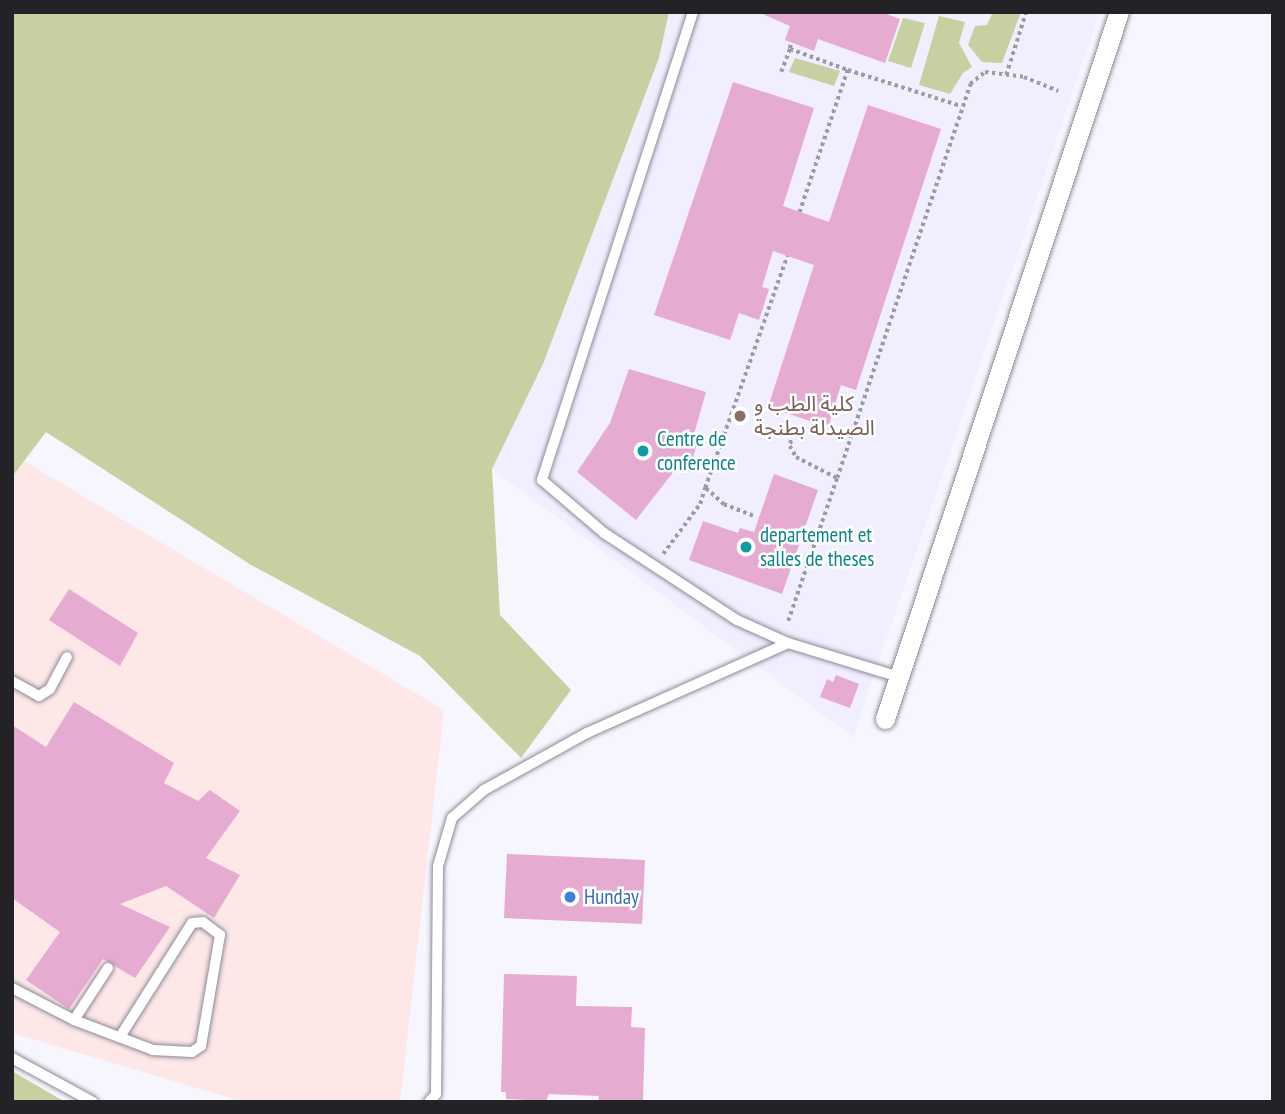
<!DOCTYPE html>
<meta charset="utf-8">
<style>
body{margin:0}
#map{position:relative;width:1285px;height:1114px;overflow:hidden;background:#f7f6fe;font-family:"PT Sans Narrow","Noto Sans Arabic",sans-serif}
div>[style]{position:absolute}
.built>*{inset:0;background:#f0eeff}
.medical>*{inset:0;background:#fde7e7}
.green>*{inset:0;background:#c7d0a1}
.building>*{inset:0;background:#e5abd1}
.path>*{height:3.5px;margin-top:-1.75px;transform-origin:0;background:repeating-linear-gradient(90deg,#9c9ba1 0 3.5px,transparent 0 7px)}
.roads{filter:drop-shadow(0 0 2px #8c8b97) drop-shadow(0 0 2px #8c8b97)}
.service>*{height:10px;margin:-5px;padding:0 5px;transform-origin:5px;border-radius:5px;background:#fff}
.minor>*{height:19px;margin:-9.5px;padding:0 9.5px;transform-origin:9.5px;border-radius:9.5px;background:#fff}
.dots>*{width:19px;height:19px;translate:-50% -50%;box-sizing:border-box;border:4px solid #fff;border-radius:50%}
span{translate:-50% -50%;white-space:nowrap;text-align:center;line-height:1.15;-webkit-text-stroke:5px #fff;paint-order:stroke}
.education-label{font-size:21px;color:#785e54}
.left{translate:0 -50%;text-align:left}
.culture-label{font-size:21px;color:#0d838f}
.shop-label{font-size:21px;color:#366cbe}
.frame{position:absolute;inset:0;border:14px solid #232227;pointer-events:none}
</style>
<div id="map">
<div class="built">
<i style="clip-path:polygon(669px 12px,1100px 12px,853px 737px,492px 469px,543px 364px,659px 58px)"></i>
</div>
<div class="medical">
<i style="clip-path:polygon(22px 460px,444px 710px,400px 1102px,244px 1102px,12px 1033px,12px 474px)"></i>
</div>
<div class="green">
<i style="clip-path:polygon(12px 12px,669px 12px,659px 58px,543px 364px,492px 469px,500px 615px,571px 690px,521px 758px,420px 656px,251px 565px,46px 432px,12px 477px)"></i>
<i style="clip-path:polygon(993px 12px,1021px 12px,1002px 63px,982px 62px,968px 45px,975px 26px,987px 25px)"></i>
<i style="clip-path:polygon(939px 16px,965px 22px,959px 43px,972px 67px,963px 73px,950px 94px,919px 85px)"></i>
<i style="clip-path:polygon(903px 18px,925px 23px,911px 68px,888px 61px)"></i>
<i style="clip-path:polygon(795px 58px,840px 71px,834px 86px,789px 72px)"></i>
<i style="clip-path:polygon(12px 1071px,65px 1102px,12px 1102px)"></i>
</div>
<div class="building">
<i style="clip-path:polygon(758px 12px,881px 12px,900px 19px,885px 63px,818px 39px,814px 51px,785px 40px,790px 26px)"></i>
<i style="clip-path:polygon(733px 82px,814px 108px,783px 206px,829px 222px,868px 105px,941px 129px,856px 390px,841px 385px,828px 427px,768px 407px,814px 265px,773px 251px,762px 287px,769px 289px,759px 320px,739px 313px,730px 340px,654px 315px)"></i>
<i style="clip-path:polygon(629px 369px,706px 392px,694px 434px,699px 436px,689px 472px,678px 466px,636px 520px,577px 472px,610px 423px)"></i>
<i style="clip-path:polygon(774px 474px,818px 490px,782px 594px,689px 560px,703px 521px,738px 533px,740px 528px,754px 532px)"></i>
<i style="clip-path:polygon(69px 589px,138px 633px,120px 666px,49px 620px)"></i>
<i style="clip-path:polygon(836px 675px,859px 684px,850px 708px,820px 697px,827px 679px,833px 682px)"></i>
<i style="clip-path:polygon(74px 702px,174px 763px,164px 783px,198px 801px,210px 790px,240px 811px,206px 858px,240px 875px,214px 918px,166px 886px,120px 904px,170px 927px,135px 978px,103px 959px,69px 1009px,26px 980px,60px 932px,12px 898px,12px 725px,46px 747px)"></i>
<i style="clip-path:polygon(507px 854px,645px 860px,642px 924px,504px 918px)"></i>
<i style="clip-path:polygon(504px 974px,577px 976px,576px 1006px,632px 1007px,631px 1027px,645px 1028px,643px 1102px,598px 1102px,599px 1096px,549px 1094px,546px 1101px,506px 1099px,506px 1092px,501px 1092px)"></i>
</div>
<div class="path">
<i style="left:791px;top:45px;width:4px;rotate:104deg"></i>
<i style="left:790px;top:49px;width:62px;rotate:19.9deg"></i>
<i style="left:848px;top:70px;width:150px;rotate:108.7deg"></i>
<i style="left:848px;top:70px;width:119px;rotate:17.7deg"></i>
<i style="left:781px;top:72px;width:25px;rotate:-69deg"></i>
<i style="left:1006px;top:75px;width:66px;rotate:-72.4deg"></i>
<i style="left:795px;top:427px;width:20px;rotate:105deg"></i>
<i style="left:790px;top:446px;width:13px;rotate:61deg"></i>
<i style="left:796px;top:457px;width:46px;rotate:27.1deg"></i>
<i style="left:837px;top:478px;width:416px;rotate:-71.3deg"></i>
<i style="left:970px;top:84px;width:19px;rotate:-39deg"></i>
<i style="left:985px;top:72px;width:39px;rotate:7deg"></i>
<i style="left:1024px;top:77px;width:37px;rotate:22deg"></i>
<i style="left:753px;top:516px;width:31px;rotate:-159deg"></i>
<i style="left:724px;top:505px;width:25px;rotate:-138deg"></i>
<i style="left:705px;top:488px;width:246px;rotate:-70.5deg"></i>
<i style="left:663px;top:554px;width:62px;rotate:-53.5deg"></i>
<i style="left:700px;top:504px;width:17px;rotate:-73deg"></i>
<i style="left:788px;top:621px;width:151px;rotate:-71.1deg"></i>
</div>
<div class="roads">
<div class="service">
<i style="left:693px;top:12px;width:492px;rotate:107.9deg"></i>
<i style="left:542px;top:480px;width:82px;rotate:40.5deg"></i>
<i style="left:604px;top:533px;width:159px;rotate:33.2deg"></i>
<i style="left:737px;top:620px;width:56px;rotate:24.3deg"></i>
<i style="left:788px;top:643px;width:116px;rotate:17deg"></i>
<i style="left:12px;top:681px;width:31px;rotate:29deg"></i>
<i style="left:39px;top:696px;width:13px;rotate:-32deg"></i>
<i style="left:50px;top:689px;width:36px;rotate:-62deg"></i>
<i style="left:12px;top:988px;width:70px;rotate:27.3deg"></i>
<i style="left:74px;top:1020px;width:85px;rotate:20.8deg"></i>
<i style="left:153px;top:1050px;width:39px;rotate:3deg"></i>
<i style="left:192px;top:1052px;width:11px;rotate:-34deg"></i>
<i style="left:201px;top:1046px;width:113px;rotate:-80.3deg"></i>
<i style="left:220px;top:935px;width:21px;rotate:-143deg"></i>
<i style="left:203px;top:922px;width:11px;rotate:175deg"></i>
<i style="left:192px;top:923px;width:135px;rotate:122.3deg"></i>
<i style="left:74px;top:1020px;width:62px;rotate:-56.8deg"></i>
<i style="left:12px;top:1058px;width:92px;rotate:28.5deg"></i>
<i style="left:429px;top:1102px;width:11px;rotate:-49deg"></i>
<i style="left:436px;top:1094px;width:228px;rotate:-89.5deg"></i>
<i style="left:438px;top:866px;width:50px;rotate:-73.7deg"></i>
<i style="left:452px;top:818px;width:43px;rotate:-41.2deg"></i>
<i style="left:484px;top:790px;width:118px;rotate:-29deg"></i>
<i style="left:587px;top:733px;width:220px;rotate:-24.1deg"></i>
</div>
<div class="minor">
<i style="left:885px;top:719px;width:745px;rotate:-71.69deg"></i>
</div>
</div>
<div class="dots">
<i style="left:740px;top:416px;background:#8d6e63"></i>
<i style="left:643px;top:451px;background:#0f9aa8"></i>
<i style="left:746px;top:547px;background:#0f9aa8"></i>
<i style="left:570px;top:897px;background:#3f7fe0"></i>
</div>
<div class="education-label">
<span class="left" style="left:754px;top:416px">كلية الطب و<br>الصيدلة بطنجة</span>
</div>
<div class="culture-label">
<span class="left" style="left:657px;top:451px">Centre de<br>conference</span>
<span class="left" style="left:760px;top:547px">departement et<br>salles de theses</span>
</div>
<div class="shop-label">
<span class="left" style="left:584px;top:897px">Hunday</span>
</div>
<div class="frame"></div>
</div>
